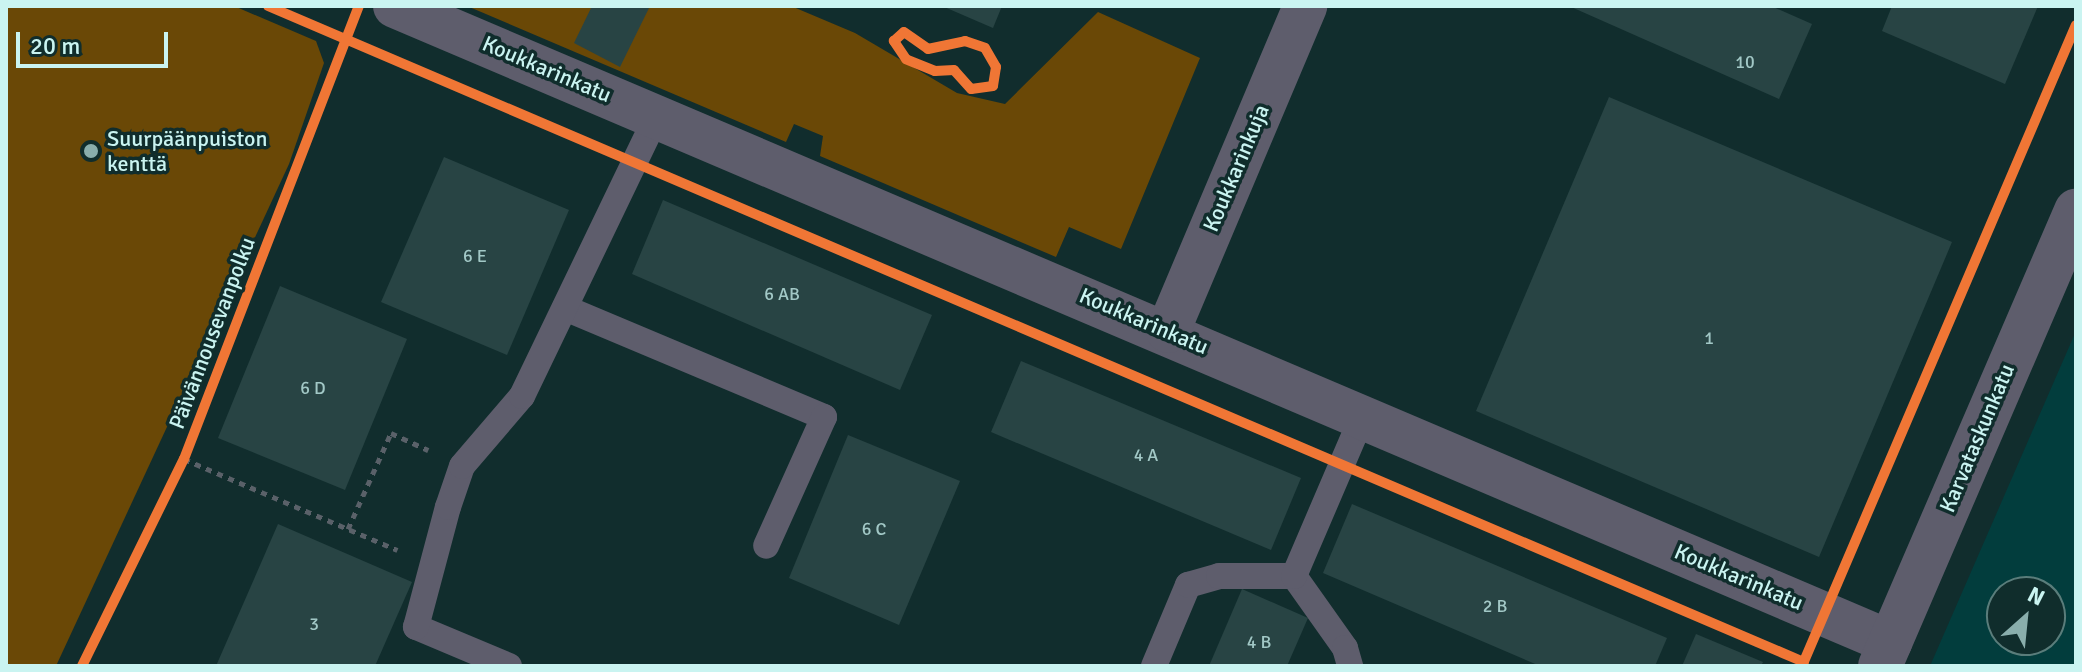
<!DOCTYPE html>
<meta charset="utf-8">
<style>
body{margin:0}
#map{position:relative;width:2082px;height:672px;overflow:hidden;background:#112d2d;font-family:Signika,sans-serif}
div>[style]{position:absolute}
.built>*{inset:0;background:#023d3d}
.green>*{inset:0;background:#6a4806}
.building>*{inset:0;background:#284444}
.path>*{height:5px;margin-top:-2.5px;transform-origin:0;background:repeating-linear-gradient(90deg,#5a6169 0 6px,transparent 0 12px)}
.service>*{height:26px;margin:-13px;padding:0 13px;transform-origin:13px;border-radius:13px;background:#5e5d6c}
.minor>*{height:44px;margin:-22px;padding:0 22px;transform-origin:22px;border-radius:22px;background:#5e5d6c}
.tertiary>*{height:44px;margin:-22px;padding:0 22px;transform-origin:22px;border-radius:22px;background:#5e5d6c}
.cycleway>*{height:10px;margin:-5px;padding:0 5px;transform-origin:5px;border-radius:5px;background:#f07635}
.dots>*{width:22px;height:22px;translate:-50% -50%;box-sizing:border-box;border:4px solid #102d2c;border-radius:50%}
span{translate:-50% -50%;white-space:nowrap;text-align:center;line-height:1.15;-webkit-text-stroke:7px #102d2c;paint-order:stroke}
.number-label{font-size:18px;color:#a2c8c6}
.number-label span{-webkit-text-stroke-width:0}
.street-label{font-size:22px;color:#caf4f1}
.poi-label{font-size:22px;color:#caf4f1}
.left{translate:0 -50%;text-align:left}
.frame{position:absolute;inset:0;border:8px solid #caf4f1;pointer-events:none}
.north{position:absolute;left:1986px;top:576px;width:80px;height:80px;box-sizing:border-box;background:#102d2c;border:2px solid #5a7d7b;border-radius:50%;rotate:27deg;font-size:22px;font-weight:700;line-height:32px;text-align:center;color:#caf4f1}
.north::after{content:'';display:block;margin:auto;width:28px;height:36px;background:#89aeac;clip-path:polygon(50% 0,100% 100%,50% 72%,0 100%)}
.scale{position:absolute;left:16px;top:32px;width:152px;height:36px;box-sizing:border-box;border:4px solid #caf4f1;border-top:0;padding-left:10px;font-size:24px;line-height:28px;white-space:nowrap;color:#caf4f1;-webkit-text-stroke:6px #102d2c;paint-order:stroke}
</style>
<div id="map">
<div class="built">
<i style="clip-path:polygon(evenodd,2076px 331px,2076px 666px,1930px 666px,2076px 331px,2002px 592px,2050px 592px,2050px 640px,2002px 640px,2002px 592px)"></i>
</div>
<div class="green">
<i style="clip-path:polygon(6px 6px,234px 6px,316px 41px,324px 63px,289px 164px,56px 666px,6px 666px)"></i>
<i style="clip-path:polygon(467px 6px,791px 6px,855px 33px,957px 93px,1005px 104px,1098px 12px,1200px 58px,1121px 249px,1069px 227px,1056px 257px,820px 156px,823px 136px,794px 124px,786px 142px)"></i>
</div>
<div class="building">
<i style="clip-path:polygon(592px 6px,650px 6px,620px 67px,574px 43px)"></i>
<i style="clip-path:polygon(942px 6px,1002px 6px,993px 28px)"></i>
<i style="clip-path:polygon(1569px 6px,1771px 6px,1812px 24px,1779px 99px)"></i>
<i style="clip-path:polygon(1892px 6px,2038px 6px,2005px 84px,1882px 31px)"></i>
<i style="clip-path:polygon(1609px 97px,1952px 242px,1819px 557px,1476px 411px)"></i>
<i style="clip-path:polygon(444px 157px,569px 210px,507px 355px,381px 302px)"></i>
<i style="clip-path:polygon(663px 200px,932px 315px,900px 390px,632px 274px)"></i>
<i style="clip-path:polygon(280px 286px,407px 339px,345px 490px,218px 438px)"></i>
<i style="clip-path:polygon(1021px 361px,1301px 478px,1271px 550px,991px 432px)"></i>
<i style="clip-path:polygon(848px 435px,960px 481px,899px 625px,789px 578px)"></i>
<i style="clip-path:polygon(1352px 504px,1667px 638px,1655px 666px,1540px 666px,1323px 573px)"></i>
<i style="clip-path:polygon(278px 524px,412px 582px,375px 666px,216px 666px)"></i>
<i style="clip-path:polygon(1242px 589px,1308px 618px,1287px 666px,1209px 666px)"></i>
<i style="clip-path:polygon(1696px 634px,1763px 662px,1761px 666px,1682px 666px)"></i>
</div>
<div class="path">
<i style="left:184px;top:459px;width:232px;rotate:23.1deg"></i>
<i style="left:348px;top:529px;width:105px;rotate:-65.9deg"></i>
<i style="left:391px;top:433px;width:41px;rotate:24.7deg"></i>
</div>
<div class="service">
<i style="left:565px;top:308px;width:281px;rotate:22.8deg"></i>
<i style="left:824px;top:417px;width:141px;rotate:114.2deg"></i>
<i style="left:1294px;top:576px;width:88px;rotate:54.7deg"></i>
<i style="left:1345px;top:648px;width:19px;rotate:74deg"></i>
<i style="left:509px;top:666px;width:101px;rotate:-157.2deg"></i>
<i style="left:416px;top:627px;width:124px;rotate:-75.1deg"></i>
<i style="left:448px;top:507px;width:43px;rotate:-71.1deg"></i>
<i style="left:462px;top:466px;width:92px;rotate:-49.4deg"></i>
<i style="left:522px;top:396px;width:312px;rotate:-64.3deg"></i>
<i style="left:1154px;top:666px;width:88px;rotate:-67.2deg"></i>
<i style="left:1188px;top:585px;width:32px;rotate:-16deg"></i>
<i style="left:1219px;top:576px;width:75px"></i>
<i style="left:1294px;top:576px;width:175px;rotate:-66.8deg"></i>
</div>
<div class="minor">
<i style="left:395px;top:6px;width:1625px;rotate:23.05deg"></i>
<i style="left:1168px;top:331px;width:353px;rotate:-67.1deg"></i>
</div>
<div class="tertiary">
<i style="left:1880px;top:666px;width:496px;rotate:-66.7deg"></i>
</div>
<div class="cycleway">
<i style="left:268px;top:6px;width:1670px;rotate:23.13deg"></i>
<i style="left:904px;top:32px;width:29px;rotate:35deg"></i>
<i style="left:928px;top:49px;width:38px;rotate:-12deg"></i>
<i style="left:965px;top:41px;width:21px;rotate:19deg"></i>
<i style="left:985px;top:48px;width:22px;rotate:60deg"></i>
<i style="left:996px;top:67px;width:19px;rotate:99deg"></i>
<i style="left:993px;top:86px;width:22px;rotate:172deg"></i>
<i style="left:971px;top:89px;width:25px;rotate:-132deg"></i>
<i style="left:954px;top:70px;width:19px;rotate:177deg"></i>
<i style="left:935px;top:71px;width:31px;rotate:-158deg"></i>
<i style="left:906px;top:59px;width:22px;rotate:-124deg"></i>
<i style="left:894px;top:41px;width:13px;rotate:-42deg"></i>
<i style="left:82px;top:666px;width:231px;rotate:-63.8deg"></i>
<i style="left:184px;top:459px;width:486px;rotate:-68.9deg"></i>
<i style="left:1802px;top:666px;width:697px;rotate:-66.86deg"></i>
</div>
<div class="dots">
<i style="left:91px;top:151px;background:#89aeac"></i>
</div>
<div class="number-label">
<span style="left:1745px;top:62px">10</span>
<span style="left:475px;top:256px">6 E</span>
<span style="left:782px;top:294px">6 AB</span>
<span style="left:1709px;top:338px">1</span>
<span style="left:313px;top:388px">6 D</span>
<span style="left:1146px;top:455px">4 A</span>
<span style="left:874px;top:529px">6 C</span>
<span style="left:1495px;top:606px">2 B</span>
<span style="left:314px;top:624px">3</span>
<span style="left:1259px;top:642px">4 B</span>
</div>
<div class="street-label">
<span style="left:547px;top:69px;rotate:23deg">Koukkarinkatu</span>
<span style="left:1236px;top:168px;rotate:-67deg">Koukkarinkuja</span>
<span style="left:1144px;top:321px;rotate:23deg">Koukkarinkatu</span>
<span style="left:212px;top:333px;rotate:-69deg">Päivännousevanpolku</span>
<span style="left:1977px;top:438px;rotate:-67deg">Karvataskunkatu</span>
<span style="left:1739px;top:577px;rotate:23deg">Koukkarinkatu</span>
</div>
<div class="poi-label">
<span class="left" style="left:107px;top:151px">Suurpäänpuiston<br>kenttä</span>
</div>
<div class="frame"></div>
<div class="north">N</div>
<div class="scale">20 m</div>
</div>
